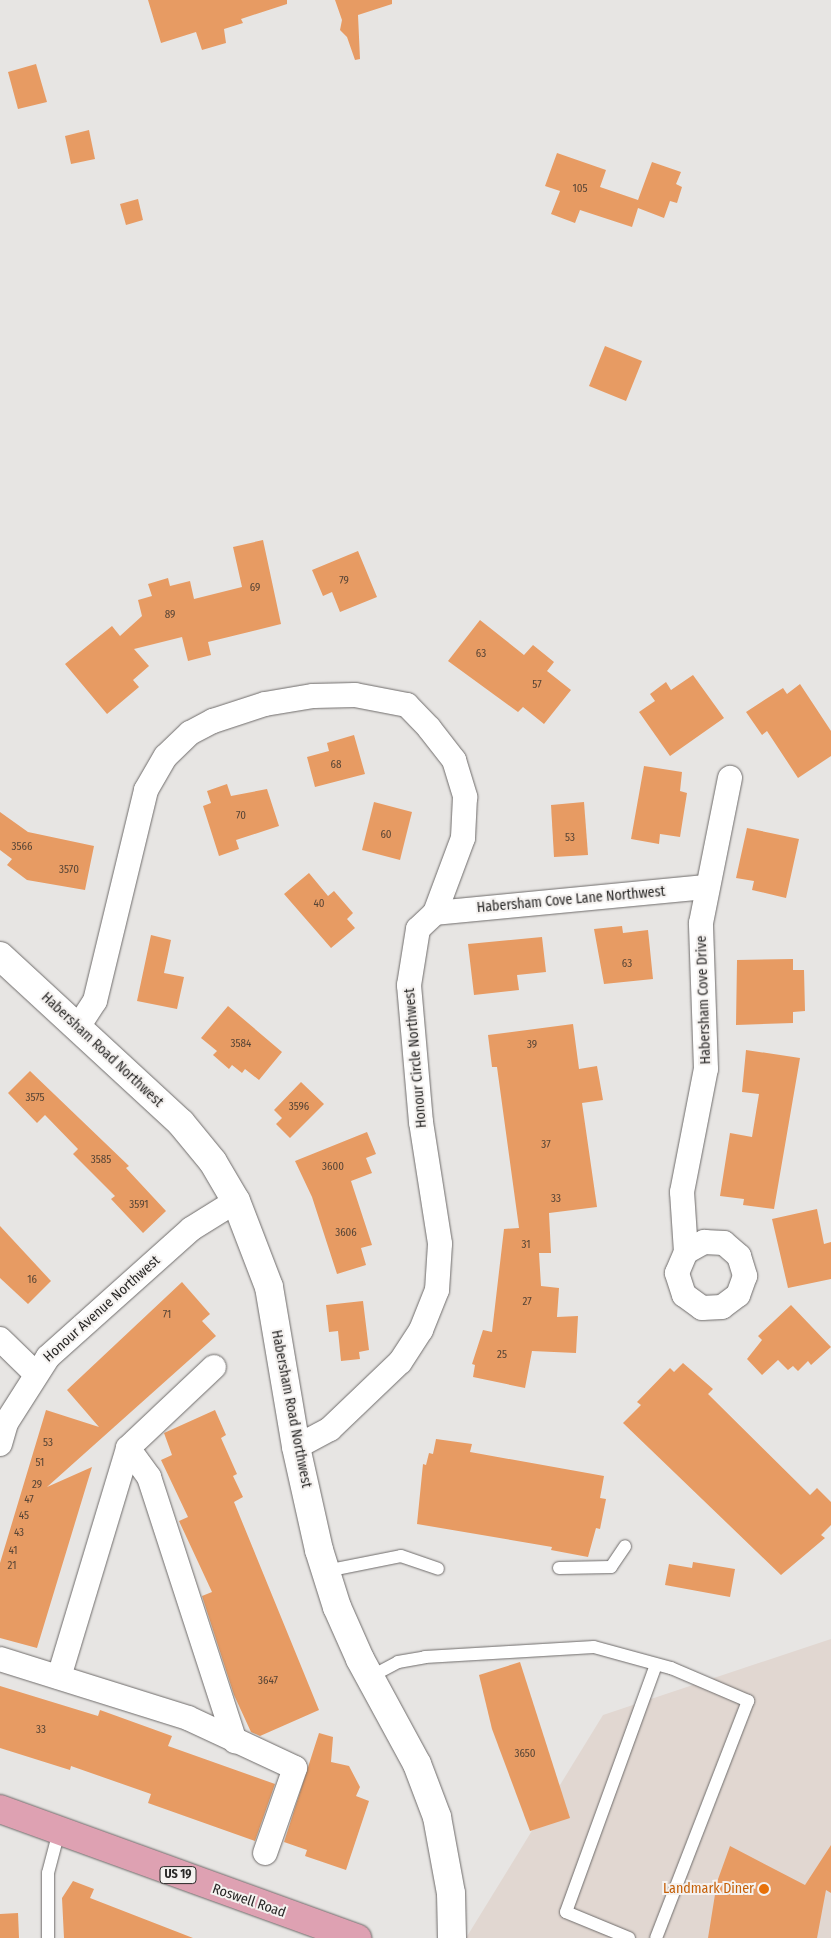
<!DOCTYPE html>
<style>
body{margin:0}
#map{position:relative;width:831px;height:1938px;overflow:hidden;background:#e7e5e3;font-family:"Fira Sans Condensed",sans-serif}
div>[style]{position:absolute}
.built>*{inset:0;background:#e1d7d1}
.building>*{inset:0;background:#e79b63}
.roads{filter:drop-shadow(0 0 1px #6f6c6b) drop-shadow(0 0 1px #6f6c6b)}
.service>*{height:12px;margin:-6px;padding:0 6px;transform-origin:6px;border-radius:6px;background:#fff}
.minor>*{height:24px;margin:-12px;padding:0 12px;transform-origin:12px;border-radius:12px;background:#fff}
.tertiary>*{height:28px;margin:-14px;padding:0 14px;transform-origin:14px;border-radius:14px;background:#fff}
.primary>*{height:28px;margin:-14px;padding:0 14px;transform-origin:14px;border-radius:14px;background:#dea1b2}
.dots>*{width:14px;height:14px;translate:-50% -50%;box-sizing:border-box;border:2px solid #f5f2f0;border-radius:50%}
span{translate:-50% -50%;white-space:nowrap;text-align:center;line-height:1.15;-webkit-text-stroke:4px #f5f2f0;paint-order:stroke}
.number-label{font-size:11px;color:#584536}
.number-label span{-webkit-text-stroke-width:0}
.shield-label span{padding:1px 4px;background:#f5f2f0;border:1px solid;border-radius:4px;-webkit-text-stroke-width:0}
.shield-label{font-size:12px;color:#292827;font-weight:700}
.street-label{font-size:14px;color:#292827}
.food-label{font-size:14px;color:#c56008}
.right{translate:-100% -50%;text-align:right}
</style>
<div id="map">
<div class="built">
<i style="clip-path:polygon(831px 1639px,831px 1938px,466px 1938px,603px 1715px)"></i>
</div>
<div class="building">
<i style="clip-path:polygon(148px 0,287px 0,287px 4px,241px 19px,243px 23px,224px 29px,226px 43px,202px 50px,196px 32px,161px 43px)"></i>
<i style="clip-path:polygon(335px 0,392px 0,392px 4px,358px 15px,360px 59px,355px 60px,347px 37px,340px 30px,342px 20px)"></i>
<i style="clip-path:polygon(36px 64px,47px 102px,18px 109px,8px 72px)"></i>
<i style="clip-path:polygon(89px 130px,95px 159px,71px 164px,65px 136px)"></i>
<i style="clip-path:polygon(557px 153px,606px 170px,600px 187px,638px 200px,652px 162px,681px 172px,676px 184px,682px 187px,677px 203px,670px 201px,664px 218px,638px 208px,632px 227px,580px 210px,575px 223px,551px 214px,560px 191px,545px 186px)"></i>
<i style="clip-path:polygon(138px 199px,143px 220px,126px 225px,120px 204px)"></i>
<i style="clip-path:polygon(605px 346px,642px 361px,626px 401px,589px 386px)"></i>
<i style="clip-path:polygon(263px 540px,281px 624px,208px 642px,211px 655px,188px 661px,182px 637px,134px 649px,149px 666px,133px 680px,139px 687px,107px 714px,65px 664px,112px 626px,120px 636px,142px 616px,138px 600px,152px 596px,148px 584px,168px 578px,170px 586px,190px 581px,194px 599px,242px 587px,233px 547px)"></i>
<i style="clip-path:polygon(358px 551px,377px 597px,340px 612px,332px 592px,323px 596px,312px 570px)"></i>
<i style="clip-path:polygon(480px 620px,524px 655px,533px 645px,554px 662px,547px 671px,571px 690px,544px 724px,523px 707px,518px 712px,448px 661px)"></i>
<i style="clip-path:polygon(693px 675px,724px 718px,670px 756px,639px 712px,655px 701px,650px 694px,666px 682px,671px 690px)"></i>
<i style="clip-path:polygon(800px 684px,831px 731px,831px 756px,798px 778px,767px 731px,762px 735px,746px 712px,783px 688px,787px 694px)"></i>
<i style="clip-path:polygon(354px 735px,365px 774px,315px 787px,307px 757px,329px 751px,327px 743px)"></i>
<i style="clip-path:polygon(644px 766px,682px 772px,680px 791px,687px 793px,680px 837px,660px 834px,659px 844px,631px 839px)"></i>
<i style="clip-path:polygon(227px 784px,231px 796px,267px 789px,279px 826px,236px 840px,239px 849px,219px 856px,203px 806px,211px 803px,207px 791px)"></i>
<i style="clip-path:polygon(374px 802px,412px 812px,400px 860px,362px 850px)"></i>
<i style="clip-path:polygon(584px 802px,588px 855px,554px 857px,551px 805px)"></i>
<i style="clip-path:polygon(0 812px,28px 832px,94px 846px,85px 890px,27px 880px,7px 865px,12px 859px,0 850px)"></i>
<i style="clip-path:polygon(747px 828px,799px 839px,786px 898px,752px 890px,754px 881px,736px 878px)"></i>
<i style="clip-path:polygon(309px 873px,328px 896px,334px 891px,353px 913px,347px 919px,355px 928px,331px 948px,284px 894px)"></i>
<i style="clip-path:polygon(622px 926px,623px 933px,648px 930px,653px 979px,604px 984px,594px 929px)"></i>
<i style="clip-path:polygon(151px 935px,171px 940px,164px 973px,184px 977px,177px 1009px,137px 1001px)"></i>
<i style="clip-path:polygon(542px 937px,546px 972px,517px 975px,519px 990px,474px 995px,468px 944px)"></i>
<i style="clip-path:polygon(793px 959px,793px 970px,804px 970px,805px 1011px,793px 1012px,793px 1023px,736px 1025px,737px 960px)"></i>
<i style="clip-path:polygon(228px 1006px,282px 1052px,259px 1080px,245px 1069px,242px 1073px,232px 1065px,229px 1069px,213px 1055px,217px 1051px,201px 1038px)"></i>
<i style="clip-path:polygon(573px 1024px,579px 1069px,597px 1066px,603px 1100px,582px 1103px,597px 1207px,549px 1213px,551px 1253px,539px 1253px,541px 1286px,559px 1288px,557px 1317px,578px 1316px,576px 1353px,532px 1351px,525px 1388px,473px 1377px,475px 1365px,472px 1364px,483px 1330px,492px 1332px,504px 1229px,519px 1228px,497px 1067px,492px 1067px,488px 1035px)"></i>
<i style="clip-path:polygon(746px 1050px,800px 1058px,774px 1209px,743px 1205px,744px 1199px,720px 1196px,730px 1133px,752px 1137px,759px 1094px,742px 1092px)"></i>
<i style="clip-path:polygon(30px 1071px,129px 1166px,126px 1168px,166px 1211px,143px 1233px,111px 1199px,115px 1196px,73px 1154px,78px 1149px,45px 1115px,37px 1123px,8px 1093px)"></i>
<i style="clip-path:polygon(301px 1082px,324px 1104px,290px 1138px,276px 1124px,282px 1118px,274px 1110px)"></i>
<i style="clip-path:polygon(367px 1132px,376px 1154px,366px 1158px,372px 1173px,351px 1181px,372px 1245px,361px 1248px,366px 1265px,337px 1274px,312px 1197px,295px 1161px)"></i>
<i style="clip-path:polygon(817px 1209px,824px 1244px,831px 1242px,831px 1279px,788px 1288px,772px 1219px)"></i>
<i style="clip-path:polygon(0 1226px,51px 1281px,28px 1304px,0 1278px)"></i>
<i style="clip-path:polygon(182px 1282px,210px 1314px,202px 1321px,216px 1336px,47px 1487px,92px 1467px,37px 1648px,0 1638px,0 1563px,46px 1410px,99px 1427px,67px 1390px)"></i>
<i style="clip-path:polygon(363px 1301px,369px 1350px,359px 1352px,360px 1359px,341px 1361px,338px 1331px,329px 1332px,326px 1305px)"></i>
<i style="clip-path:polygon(791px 1305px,831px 1347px,811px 1365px,808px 1361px,798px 1371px,793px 1366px,788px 1370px,778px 1360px,762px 1375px,747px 1359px,762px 1340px,758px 1336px)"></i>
<i style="clip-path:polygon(683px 1363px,713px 1389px,708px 1394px,810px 1495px,817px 1488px,831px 1502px,831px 1525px,821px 1535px,825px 1538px,781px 1575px,623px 1423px,641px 1405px,637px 1402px,670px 1368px,674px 1372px)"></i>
<i style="clip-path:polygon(215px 1410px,226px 1435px,221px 1438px,237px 1474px,233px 1476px,243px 1497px,234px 1502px,319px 1710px,260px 1736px,251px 1732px,234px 1695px,202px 1596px,212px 1592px,179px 1521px,188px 1517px,161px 1460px,172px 1455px,164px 1433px)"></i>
<i style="clip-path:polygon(436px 1439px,472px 1444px,470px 1452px,604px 1476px,600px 1498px,606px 1499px,600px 1529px,596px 1528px,588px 1557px,551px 1550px,552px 1547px,417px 1524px,423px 1464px,426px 1465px,429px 1453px,433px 1454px)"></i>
<i style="clip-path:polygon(693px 1562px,735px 1569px,730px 1597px,665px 1585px,669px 1564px,692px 1568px)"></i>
<i style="clip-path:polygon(520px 1662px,570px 1818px,530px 1831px,492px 1729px,479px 1675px)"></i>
<i style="clip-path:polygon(0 1686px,98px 1716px,100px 1710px,172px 1736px,168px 1746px,275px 1784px,255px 1841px,148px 1803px,151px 1794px,71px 1766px,70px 1770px,0 1748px)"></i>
<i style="clip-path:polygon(319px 1733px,333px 1737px,331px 1762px,349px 1766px,360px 1787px,356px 1796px,369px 1801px,346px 1870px,305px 1856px,307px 1850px,284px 1842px)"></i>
<i style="clip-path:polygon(831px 1845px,831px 1893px,826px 1890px,817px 1938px,708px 1938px,717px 1882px,730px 1846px,805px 1885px)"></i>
<i style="clip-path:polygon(73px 1881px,94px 1889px,90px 1898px,193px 1938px,64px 1938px,62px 1898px)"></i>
<i style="clip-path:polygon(18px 1913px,19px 1938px,0 1938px,0 1914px)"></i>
</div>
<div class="roads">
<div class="service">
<i style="left:559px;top:1568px;width:52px;rotate:-1.1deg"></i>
<i style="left:611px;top:1567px;width:25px;rotate:-56deg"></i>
<i style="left:326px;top:1571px;width:76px;rotate:-11.3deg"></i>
<i style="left:401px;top:1556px;width:39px;rotate:19deg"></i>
<i style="left:370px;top:1677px;width:32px;rotate:-28deg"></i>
<i style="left:398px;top:1662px;width:27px;rotate:-10deg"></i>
<i style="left:425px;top:1657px;width:169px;rotate:-3.4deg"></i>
<i style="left:594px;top:1647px;width:80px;rotate:15.3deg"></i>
<i style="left:671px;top:1668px;width:84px;rotate:23.2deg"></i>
<i style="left:748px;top:1701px;width:254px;rotate:111.2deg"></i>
<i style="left:48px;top:1938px;width:65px;rotate:-90deg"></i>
<i style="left:48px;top:1873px;width:43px;rotate:-75.3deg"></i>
<i style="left:629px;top:1938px;width:68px;rotate:-157.6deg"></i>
<i style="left:566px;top:1912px;width:263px;rotate:-70deg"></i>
</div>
<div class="minor">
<i style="left:435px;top:913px;width:273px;rotate:-5.5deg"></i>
<i style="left:78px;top:1027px;width:31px;rotate:-57deg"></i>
<i style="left:95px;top:1001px;width:217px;rotate:-76.4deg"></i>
<i style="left:146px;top:790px;width:39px;rotate:-60deg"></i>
<i style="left:166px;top:756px;width:33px;rotate:-44deg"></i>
<i style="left:190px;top:733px;width:26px;rotate:-28deg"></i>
<i style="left:213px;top:721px;width:55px;rotate:-18.1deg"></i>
<i style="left:265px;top:704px;width:49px;rotate:-9.5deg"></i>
<i style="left:313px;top:696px;width:42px;rotate:-1.4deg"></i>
<i style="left:355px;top:695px;width:53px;rotate:10.9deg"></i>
<i style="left:407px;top:705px;width:32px;rotate:46deg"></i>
<i style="left:429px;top:728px;width:41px;rotate:52deg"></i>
<i style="left:454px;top:760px;width:39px;rotate:73deg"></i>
<i style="left:465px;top:797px;width:41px;rotate:92.8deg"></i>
<i style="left:463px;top:838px;width:80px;rotate:110.5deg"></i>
<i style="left:435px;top:913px;width:23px;rotate:137deg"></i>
<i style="left:418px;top:929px;width:57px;rotate:99.1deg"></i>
<i style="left:409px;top:985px;width:138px;rotate:85deg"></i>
<i style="left:421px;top:1122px;width:123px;rotate:81.1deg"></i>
<i style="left:440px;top:1244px;width:46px;rotate:93.7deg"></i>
<i style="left:437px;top:1290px;width:43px;rotate:111.8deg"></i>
<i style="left:421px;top:1330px;width:38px;rotate:123deg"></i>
<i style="left:400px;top:1362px;width:97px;rotate:136.3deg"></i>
<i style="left:330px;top:1429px;width:38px;rotate:152deg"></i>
<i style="left:686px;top:1252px;width:21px;rotate:-29deg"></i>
<i style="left:704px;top:1242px;width:20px;rotate:3deg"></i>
<i style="left:724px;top:1243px;width:20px;rotate:41deg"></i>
<i style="left:739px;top:1256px;width:21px;rotate:73deg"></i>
<i style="left:745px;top:1276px;width:20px;rotate:110deg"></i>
<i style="left:738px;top:1295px;width:20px;rotate:143deg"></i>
<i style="left:722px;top:1307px;width:20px;rotate:177deg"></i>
<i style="left:702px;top:1308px;width:22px;rotate:-144deg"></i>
<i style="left:684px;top:1295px;width:23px;rotate:-108deg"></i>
<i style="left:677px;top:1273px;width:23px;rotate:-67deg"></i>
<i style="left:686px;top:1252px;width:60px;rotate:-93.8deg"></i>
<i style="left:682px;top:1192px;width:125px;rotate:-79deg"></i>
<i style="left:706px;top:1069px;width:146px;rotate:-92deg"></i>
<i style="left:701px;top:923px;width:148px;rotate:-78.7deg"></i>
<i style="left:0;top:1339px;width:49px;rotate:44.2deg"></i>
<i style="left:0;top:1444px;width:22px;rotate:-74deg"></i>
<i style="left:6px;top:1423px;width:78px;rotate:-57.5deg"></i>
<i style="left:48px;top:1357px;width:192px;rotate:-41.8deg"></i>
<i style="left:191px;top:1229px;width:53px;rotate:-31.9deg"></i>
<i style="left:128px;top:1448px;width:36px;rotate:54deg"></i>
<i style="left:149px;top:1477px;width:278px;rotate:72deg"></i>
<i style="left:0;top:1659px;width:197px;rotate:17.4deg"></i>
<i style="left:188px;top:1718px;width:118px;rotate:25deg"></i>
<i style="left:295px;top:1768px;width:90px;rotate:109.4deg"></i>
<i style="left:59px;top:1677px;width:239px;rotate:-73.2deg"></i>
<i style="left:128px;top:1448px;width:118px;rotate:-43.3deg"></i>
</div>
<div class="tertiary">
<i style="left:0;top:956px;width:246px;rotate:42.7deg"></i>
<i style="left:181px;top:1123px;width:50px;rotate:50.6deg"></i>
<i style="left:213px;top:1162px;width:45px;rotate:59.5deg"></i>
<i style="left:236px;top:1201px;width:92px;rotate:69deg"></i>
<i style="left:269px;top:1287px;width:162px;rotate:80.4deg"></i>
<i style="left:296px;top:1447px;width:106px;rotate:77.4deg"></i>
<i style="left:319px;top:1550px;width:60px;rotate:72.5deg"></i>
<i style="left:337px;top:1607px;width:57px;rotate:66.1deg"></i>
<i style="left:360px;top:1659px;width:119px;rotate:61.5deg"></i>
<i style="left:417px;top:1764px;width:57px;rotate:69.3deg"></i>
<i style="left:437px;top:1817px;width:77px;rotate:79.6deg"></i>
<i style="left:451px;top:1893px;width:45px;rotate:88.7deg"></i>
</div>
<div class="primary">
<i style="left:0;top:1809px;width:380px;rotate:19.9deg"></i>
</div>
</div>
<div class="dots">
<i style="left:764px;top:1889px;background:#e8710a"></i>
</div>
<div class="number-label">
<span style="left:580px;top:189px">105</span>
<span style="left:344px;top:581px">79</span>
<span style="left:255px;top:588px">69</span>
<span style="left:170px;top:615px">89</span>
<span style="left:481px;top:654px">63</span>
<span style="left:537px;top:685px">57</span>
<span style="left:336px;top:765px">68</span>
<span style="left:241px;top:816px">70</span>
<span style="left:386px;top:835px">60</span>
<span style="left:570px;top:838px">53</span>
<span style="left:22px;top:847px">3566</span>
<span style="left:69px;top:870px">3570</span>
<span style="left:319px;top:904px">40</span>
<span style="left:627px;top:964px">63</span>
<span style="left:241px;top:1044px">3584</span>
<span style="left:532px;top:1045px">39</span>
<span style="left:35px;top:1098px">3575</span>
<span style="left:299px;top:1107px">3596</span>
<span style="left:546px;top:1145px">37</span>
<span style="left:101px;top:1160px">3585</span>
<span style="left:333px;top:1167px">3600</span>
<span style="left:556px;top:1199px">33</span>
<span style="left:139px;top:1205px">3591</span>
<span style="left:346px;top:1233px">3606</span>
<span style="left:526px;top:1245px">31</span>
<span style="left:32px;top:1280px">16</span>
<span style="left:527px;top:1302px">27</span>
<span style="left:167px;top:1315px">71</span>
<span style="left:502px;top:1355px">25</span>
<span style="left:48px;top:1443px">53</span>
<span style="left:40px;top:1463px">51</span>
<span style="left:37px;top:1485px">29</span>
<span style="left:29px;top:1500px">47</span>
<span style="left:24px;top:1516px">45</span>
<span style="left:19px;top:1533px">43</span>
<span style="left:13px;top:1551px">41</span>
<span style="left:12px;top:1566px">21</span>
<span style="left:268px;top:1681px">3647</span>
<span style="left:41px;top:1730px">33</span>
<span style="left:525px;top:1754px">3650</span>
</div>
<div class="shield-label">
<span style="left:178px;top:1875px">US 19</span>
</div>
<div class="street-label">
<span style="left:571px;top:900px;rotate:-5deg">Habersham Cove Lane Northwest</span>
<span style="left:704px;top:1000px;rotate:-92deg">Habersham Cove Drive</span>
<span style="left:102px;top:1050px;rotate:43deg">Habersham Road Northwest</span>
<span style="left:416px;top:1058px;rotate:-95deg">Honour Circle Northwest</span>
<span style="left:102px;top:1309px;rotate:-42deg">Honour Avenue Northwest</span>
<span style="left:291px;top:1409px;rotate:79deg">Habersham Road Northwest</span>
<span style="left:249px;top:1901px;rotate:19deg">Roswell Road</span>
</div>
<div class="food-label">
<span class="right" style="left:754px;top:1889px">Landmark Diner</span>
</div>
</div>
